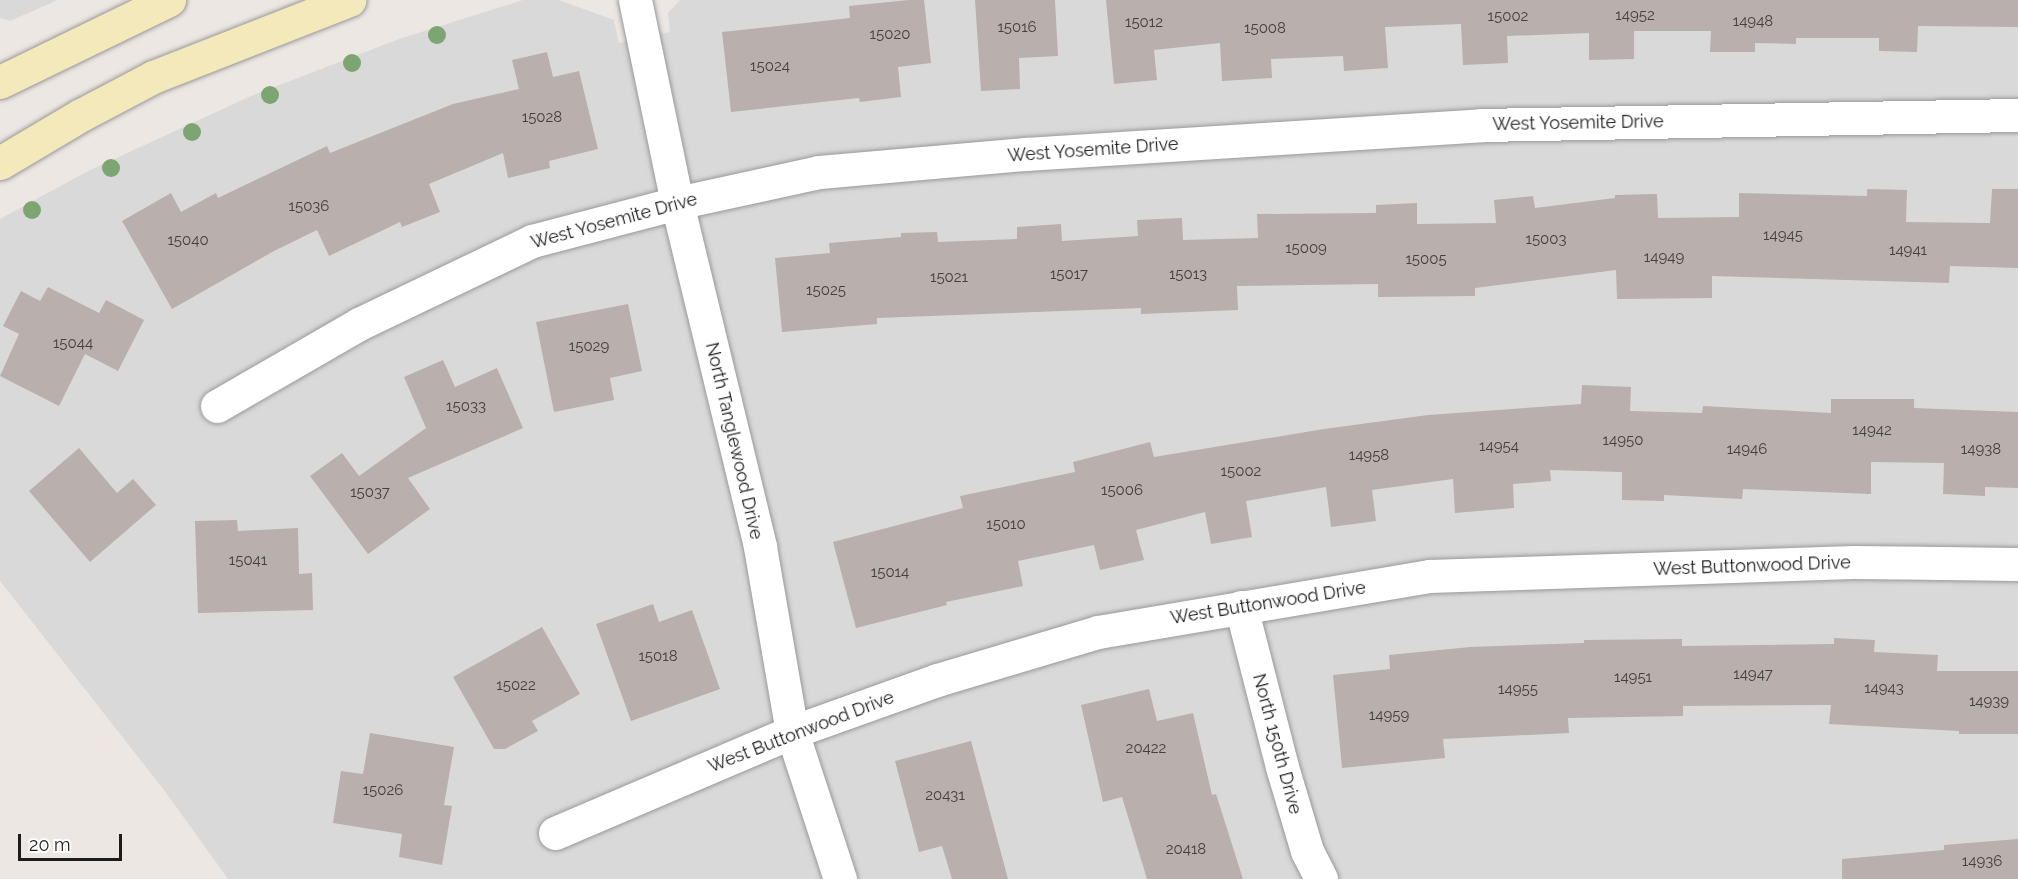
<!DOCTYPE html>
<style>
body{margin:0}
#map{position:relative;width:2018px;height:879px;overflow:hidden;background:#ede7e3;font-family:Raleway,sans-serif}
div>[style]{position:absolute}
.residential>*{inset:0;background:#dad9d9}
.building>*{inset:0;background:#b9afac}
.roads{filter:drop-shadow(0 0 2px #999) drop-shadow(0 0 2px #999)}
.street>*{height:33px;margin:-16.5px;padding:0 16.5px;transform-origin:16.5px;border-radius:16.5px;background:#fff}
.secondary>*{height:33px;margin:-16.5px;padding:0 16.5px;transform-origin:16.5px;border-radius:16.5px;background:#f3e9ba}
.trees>*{width:18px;height:18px;margin:-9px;border-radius:50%;background:#7da572}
span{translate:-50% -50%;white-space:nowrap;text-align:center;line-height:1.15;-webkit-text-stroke:4.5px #fff;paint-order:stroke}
.number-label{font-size:15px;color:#434140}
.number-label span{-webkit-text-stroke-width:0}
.street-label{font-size:18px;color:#1c1c1c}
.scale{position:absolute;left:18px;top:834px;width:104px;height:27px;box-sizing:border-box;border:3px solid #1c1c1c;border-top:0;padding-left:8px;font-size:18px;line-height:21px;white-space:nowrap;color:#1c1c1c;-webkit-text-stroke:4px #fff;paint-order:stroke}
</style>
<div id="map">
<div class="residential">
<i style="clip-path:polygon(0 0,58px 0,10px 21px,0 18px)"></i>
<i style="clip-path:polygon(523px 0,559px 0,614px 20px,619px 43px,670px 32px,668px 13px,680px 0,2018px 0,2018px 879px,228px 879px,164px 790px,0 581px,0 219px,86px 172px,251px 96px,399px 39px)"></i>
</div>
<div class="building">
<i style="clip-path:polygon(909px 0,924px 0,931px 63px,898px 67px,901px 97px,860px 102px,859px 98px,731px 112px,722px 32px,850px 18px,849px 6px)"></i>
<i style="clip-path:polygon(975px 0,1055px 0,1058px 56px,1019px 58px,1020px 89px,981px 91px)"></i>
<i style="clip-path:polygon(1106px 0,2018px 0,2018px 27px,1918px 26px,1917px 52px,1879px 51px,1879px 38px,1796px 38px,1796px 44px,1755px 43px,1755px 52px,1710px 52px,1711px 31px,1634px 31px,1634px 59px,1589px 60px,1589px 33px,1507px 36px,1508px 63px,1463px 65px,1461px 24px,1385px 27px,1388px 68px,1344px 71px,1343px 56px,1271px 59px,1272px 78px,1222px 81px,1220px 43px,1154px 50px,1157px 80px,1114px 84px)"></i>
<i style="clip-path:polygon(547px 52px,553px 77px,579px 71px,598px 149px,549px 161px,550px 168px,508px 178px,503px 153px,429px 184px,440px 212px,402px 227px,400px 222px,329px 256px,317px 230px,274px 251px,172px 309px,122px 221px,171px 193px,181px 212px,216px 193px,218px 198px,327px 146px,330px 153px,453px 104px,519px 89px,512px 60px)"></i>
<i style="clip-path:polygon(1867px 189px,1907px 190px,1906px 222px,1990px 223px,1992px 189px,2018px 189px,2018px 268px,1950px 266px,1949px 283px,1712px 276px,1712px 298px,1617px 299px,1616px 270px,1475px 288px,1475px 296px,1378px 297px,1378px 284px,1237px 286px,1238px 310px,1141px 314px,1141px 308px,877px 318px,877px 324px,782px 332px,775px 258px,830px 253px,829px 243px,901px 237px,901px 233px,937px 232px,938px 242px,1017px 239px,1017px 227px,1061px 224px,1062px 241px,1138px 236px,1137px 220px,1182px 218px,1183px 240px,1258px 238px,1257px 214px,1376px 213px,1376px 205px,1417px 203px,1417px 224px,1496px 223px,1494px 200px,1533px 196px,1535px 208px,1615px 198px,1615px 195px,1657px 194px,1658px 218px,1739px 217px,1739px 193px,1867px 196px)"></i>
<i style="clip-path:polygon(48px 287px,99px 313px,106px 300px,144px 320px,118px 371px,85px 354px,59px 406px,0 376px,19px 334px,3px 326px,21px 291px,40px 301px)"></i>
<i style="clip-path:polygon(628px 304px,642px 371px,610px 378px,614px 400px,554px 412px,536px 322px)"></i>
<i style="clip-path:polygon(443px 360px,455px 387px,497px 368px,523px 428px,408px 478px,430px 509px,368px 554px,310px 476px,342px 453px,359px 476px,426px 428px,404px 377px)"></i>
<i style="clip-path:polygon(1582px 385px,1631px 387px,1630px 411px,1702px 413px,1703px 406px,1831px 413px,1831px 399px,1914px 399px,1914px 408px,2018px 412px,2018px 488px,1985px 487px,1985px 496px,1943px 494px,1944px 463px,1871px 462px,1871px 494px,1743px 489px,1742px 499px,1664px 495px,1664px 501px,1622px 500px,1622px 472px,1550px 470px,1551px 481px,1513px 484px,1514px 508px,1455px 513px,1453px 479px,1372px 490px,1376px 521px,1331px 527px,1326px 487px,1246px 501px,1252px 537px,1211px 544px,1205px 512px,1136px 530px,1144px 560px,1100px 570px,1094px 545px,1018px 561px,1023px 586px,946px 602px,947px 605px,856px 628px,833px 542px,963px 508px,960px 496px,1075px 472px,1073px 462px,1150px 442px,1154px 457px,1324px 429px,1428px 415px,1581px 404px)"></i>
<i style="clip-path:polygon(79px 448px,117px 493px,133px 479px,156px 505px,90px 562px,29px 491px)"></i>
<i style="clip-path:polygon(237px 520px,238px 531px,298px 528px,299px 574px,312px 573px,313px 610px,198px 613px,195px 521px)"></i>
<i style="clip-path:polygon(653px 604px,659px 622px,692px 610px,720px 689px,631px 721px,596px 624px)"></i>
<i style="clip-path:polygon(542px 627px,580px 694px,532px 721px,538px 731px,505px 749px,494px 749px,453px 677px)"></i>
<i style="clip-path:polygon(1834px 638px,1875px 640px,1874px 652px,1938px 655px,1937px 671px,2018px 671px,2018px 734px,1959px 734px,1959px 731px,1829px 724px,1831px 705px,1683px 706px,1683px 716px,1568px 718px,1569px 733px,1443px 739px,1445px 758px,1342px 768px,1333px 675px,1390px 669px,1389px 655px,1470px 647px,1584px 643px,1584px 640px,1682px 639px,1682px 646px,1834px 644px)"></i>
<i style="clip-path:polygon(1149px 689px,1157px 721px,1193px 713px,1212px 795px,1216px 794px,1243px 879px,1147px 879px,1122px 797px,1103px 802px,1081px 705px)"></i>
<i style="clip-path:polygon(370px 733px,454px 747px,444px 805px,452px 806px,442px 865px,399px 857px,402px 834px,333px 823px,341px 771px,363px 774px)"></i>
<i style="clip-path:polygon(971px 741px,1008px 879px,952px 879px,942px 846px,919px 852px,895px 761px)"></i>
<i style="clip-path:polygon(2018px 839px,2018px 879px,1842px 879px,1842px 859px,1944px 850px,1944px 845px)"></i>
</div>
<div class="roads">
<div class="street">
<i style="left:635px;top:0;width:207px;rotate:78.3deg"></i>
<i style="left:677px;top:203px;width:354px;rotate:76.4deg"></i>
<i style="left:760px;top:547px;width:188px;rotate:80.2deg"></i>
<i style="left:792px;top:732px;width:155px;rotate:71.9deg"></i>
<i style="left:217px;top:406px;width:164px;rotate:-30deg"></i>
<i style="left:359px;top:324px;width:192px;rotate:-25.6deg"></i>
<i style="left:532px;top:241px;width:150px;rotate:-14.7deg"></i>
<i style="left:677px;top:203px;width:145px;rotate:-12.3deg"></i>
<i style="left:819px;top:172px;width:208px;rotate:-5deg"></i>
<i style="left:1026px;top:154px;width:456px;rotate:-3.6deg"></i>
<i style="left:1481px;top:125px;width:537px;rotate:-1.07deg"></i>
<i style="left:1241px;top:607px;width:165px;rotate:75.6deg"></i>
<i style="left:1282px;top:767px;width:88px;rotate:73.4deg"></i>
<i style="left:1307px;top:851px;width:31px;rotate:63deg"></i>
<i style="left:555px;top:833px;width:258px;rotate:-23.1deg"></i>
<i style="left:792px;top:732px;width:154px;rotate:-19.7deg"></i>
<i style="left:937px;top:680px;width:168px;rotate:-16.6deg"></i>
<i style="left:1098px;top:632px;width:336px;rotate:-9.6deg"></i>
<i style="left:1429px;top:576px;width:424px;rotate:-1.9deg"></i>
<i style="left:1853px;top:562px;width:165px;rotate:0.7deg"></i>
</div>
<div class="secondary">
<i style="left:0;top:82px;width:188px;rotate:-25.9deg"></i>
<i style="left:0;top:163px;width:94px;rotate:-30.7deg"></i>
<i style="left:81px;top:115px;width:81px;rotate:-27.8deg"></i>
<i style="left:153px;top:77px;width:211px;rotate:-21.4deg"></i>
</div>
</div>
<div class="trees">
<i style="left:437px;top:35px"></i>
<i style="left:352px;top:63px"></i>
<i style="left:270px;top:95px"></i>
<i style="left:192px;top:132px"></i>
<i style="left:111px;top:168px"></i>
<i style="left:32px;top:210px"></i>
</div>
<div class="number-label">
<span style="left:1635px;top:16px">14952</span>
<span style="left:1508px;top:17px">15002</span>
<span style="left:1753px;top:22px">14948</span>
<span style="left:1144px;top:23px">15012</span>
<span style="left:1017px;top:28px">15016</span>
<span style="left:1265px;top:29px">15008</span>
<span style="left:890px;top:35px">15020</span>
<span style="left:770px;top:67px">15024</span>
<span style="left:542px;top:118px">15028</span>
<span style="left:309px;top:207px">15036</span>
<span style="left:1783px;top:236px">14945</span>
<span style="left:1546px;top:240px">15003</span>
<span style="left:188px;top:241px">15040</span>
<span style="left:1306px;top:249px">15009</span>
<span style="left:1908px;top:251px">14941</span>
<span style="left:1664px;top:258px">14949</span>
<span style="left:1426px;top:260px">15005</span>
<span style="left:1069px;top:275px">15017</span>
<span style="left:1188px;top:275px">15013</span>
<span style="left:949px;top:278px">15021</span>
<span style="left:826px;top:291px">15025</span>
<span style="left:73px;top:344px">15044</span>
<span style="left:589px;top:347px">15029</span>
<span style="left:466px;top:407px">15033</span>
<span style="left:1872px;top:431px">14942</span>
<span style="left:1623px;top:441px">14950</span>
<span style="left:1499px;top:447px">14954</span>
<span style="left:1747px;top:450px">14946</span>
<span style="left:1981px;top:450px">14938</span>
<span style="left:1369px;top:456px">14958</span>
<span style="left:1241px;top:472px">15002</span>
<span style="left:1122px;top:491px">15006</span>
<span style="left:370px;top:493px">15037</span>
<span style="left:1006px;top:525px">15010</span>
<span style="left:248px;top:561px">15041</span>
<span style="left:890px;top:573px">15014</span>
<span style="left:658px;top:657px">15018</span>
<span style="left:1753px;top:675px">14947</span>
<span style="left:1633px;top:678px">14951</span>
<span style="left:516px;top:686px">15022</span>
<span style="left:1884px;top:689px">14943</span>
<span style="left:1518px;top:690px">14955</span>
<span style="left:1989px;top:702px">14939</span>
<span style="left:1389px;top:716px">14959</span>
<span style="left:1146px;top:749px">20422</span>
<span style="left:383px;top:791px">15026</span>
<span style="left:945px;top:796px">20431</span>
<span style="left:1186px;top:850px">20418</span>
<span style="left:1982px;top:862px">14936</span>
</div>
<div class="street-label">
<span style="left:1578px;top:123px;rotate:-1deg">West Yosemite Drive</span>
<span style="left:1093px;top:150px;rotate:-4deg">West Yosemite Drive</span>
<span style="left:614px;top:221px;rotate:-15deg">West Yosemite Drive</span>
<span style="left:734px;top:441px;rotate:77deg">North Tanglewood Drive</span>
<span style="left:1752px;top:566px;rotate:-2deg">West Buttonwood Drive</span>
<span style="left:1268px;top:603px;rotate:-9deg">West Buttonwood Drive</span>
<span style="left:801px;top:732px;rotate:-21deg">West Buttonwood Drive</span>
<span style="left:1277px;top:744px;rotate:75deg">North 150th Drive</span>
</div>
<div class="scale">20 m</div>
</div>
